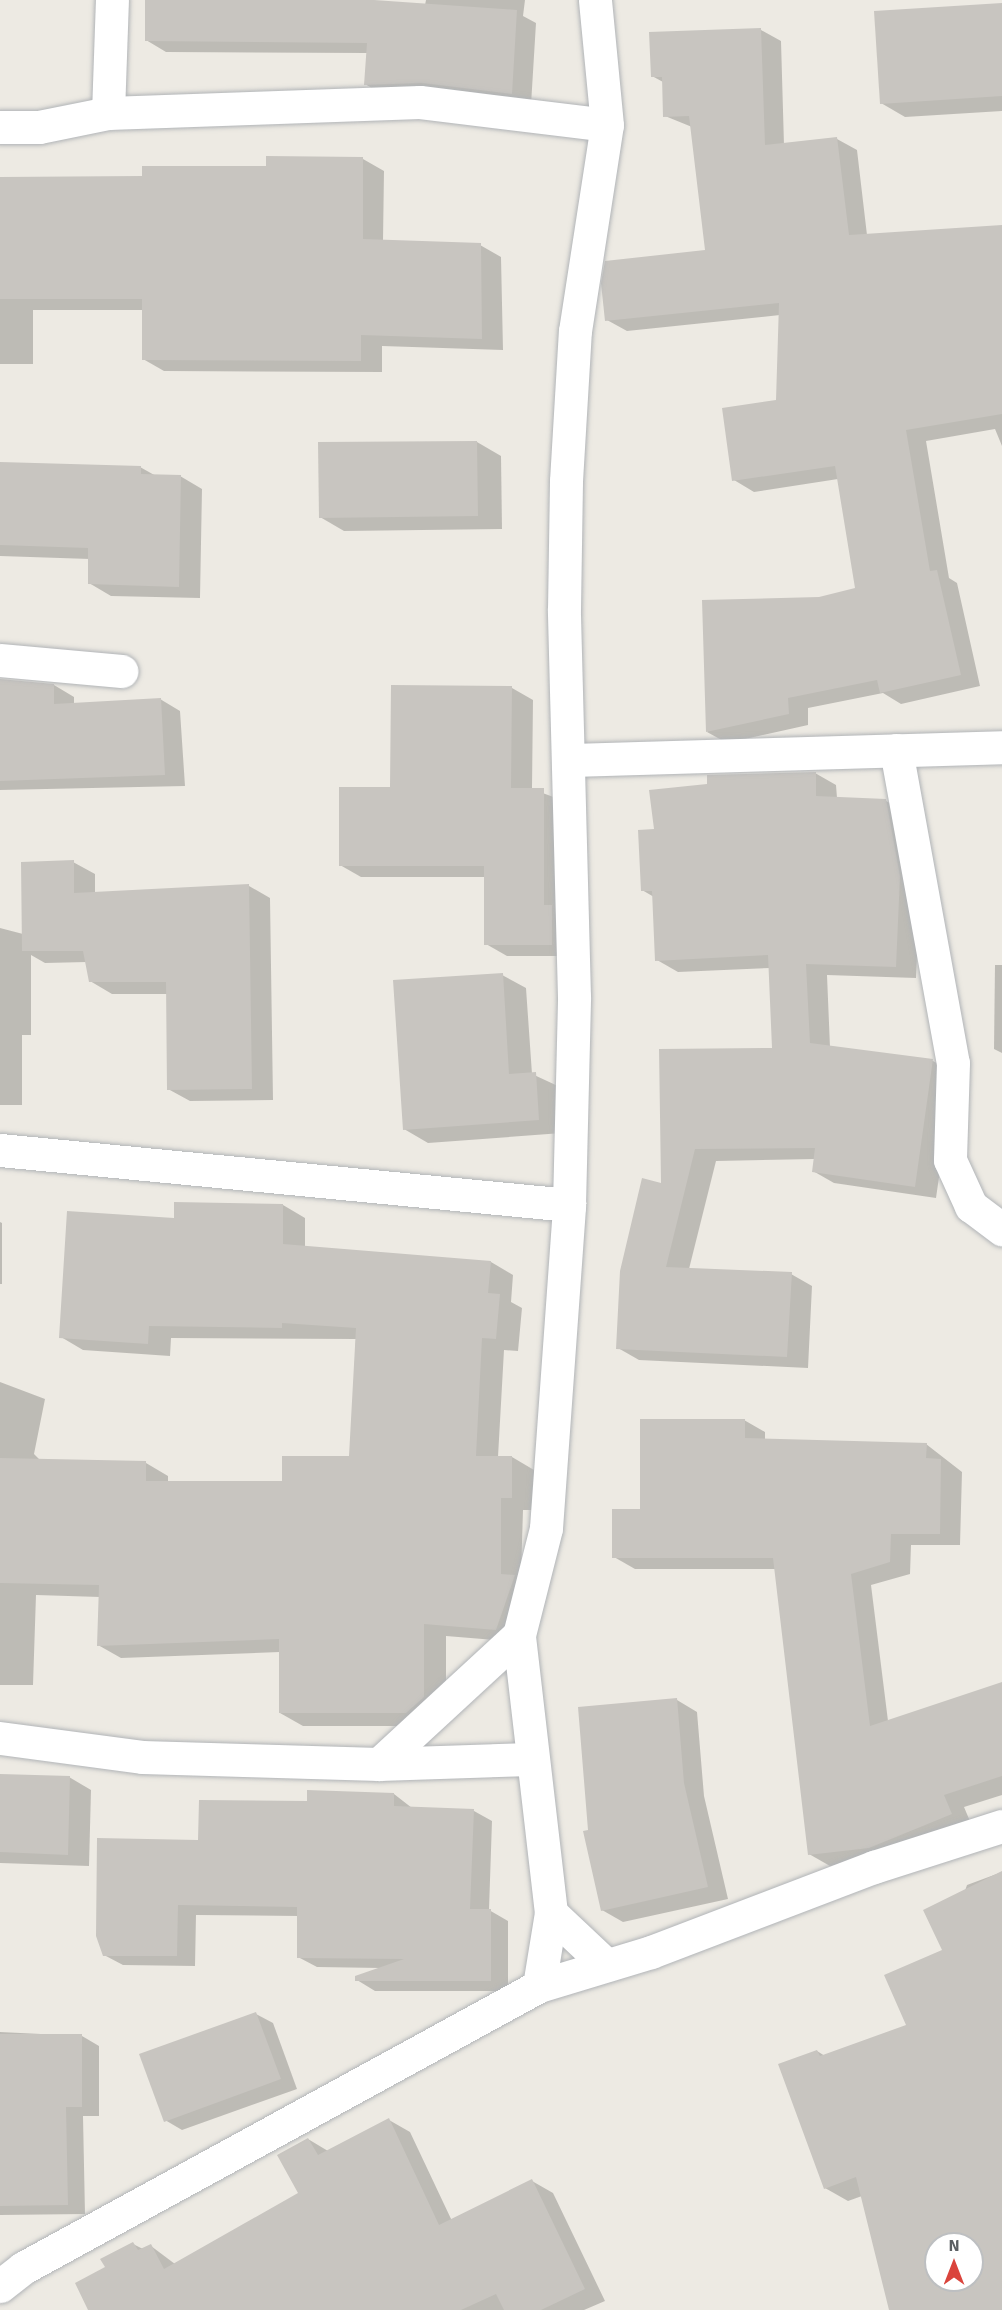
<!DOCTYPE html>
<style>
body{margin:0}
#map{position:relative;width:1002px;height:2310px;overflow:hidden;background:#edeae3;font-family:Signika,sans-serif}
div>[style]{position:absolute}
.shadow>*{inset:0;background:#0003}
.building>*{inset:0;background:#c8c5c0}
.roads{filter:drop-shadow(0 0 2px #b1b4b7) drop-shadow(0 0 2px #b1b4b7)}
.minor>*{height:33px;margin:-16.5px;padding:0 16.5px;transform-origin:16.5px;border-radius:16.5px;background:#fff}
span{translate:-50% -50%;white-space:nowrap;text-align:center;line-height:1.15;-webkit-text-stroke:6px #fff;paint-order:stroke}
.north{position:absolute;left:924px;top:2232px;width:60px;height:60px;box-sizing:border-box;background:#fff;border:2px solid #bdbfc1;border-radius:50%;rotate:0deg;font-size:16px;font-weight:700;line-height:24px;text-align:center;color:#5b5f63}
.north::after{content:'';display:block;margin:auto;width:21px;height:27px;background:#da443c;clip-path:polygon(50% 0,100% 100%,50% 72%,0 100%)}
</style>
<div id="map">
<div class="shadow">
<i style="clip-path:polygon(146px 0,425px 5px,426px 0,525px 0,523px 16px,536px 23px,531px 105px,385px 96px,365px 84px,367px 53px,166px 52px,146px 40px)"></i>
<i style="clip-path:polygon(1002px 5px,1002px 111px,905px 117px,881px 103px)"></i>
<i style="clip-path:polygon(761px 30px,781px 41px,784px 145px,837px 139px,857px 150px,867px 235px,1002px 227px,1002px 446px,995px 429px,926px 441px,949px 578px,957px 583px,980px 686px,901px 704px,883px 693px,808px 708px,808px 725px,727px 743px,707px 732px,819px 598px,857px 589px,838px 479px,754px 492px,734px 480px,777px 401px,780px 315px,627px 331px,607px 320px,707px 252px,692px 127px,665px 116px,663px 82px,652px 76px)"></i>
<i style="clip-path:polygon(268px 158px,363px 159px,384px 171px,383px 241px,480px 245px,501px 257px,503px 350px,382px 346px,382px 372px,164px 371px,143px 359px,143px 310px,33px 310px,33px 364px,0 364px,0 178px,143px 178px,268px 167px)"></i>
<i style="clip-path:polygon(477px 442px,501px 456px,502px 529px,344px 531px,320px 517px,319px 444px)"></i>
<i style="clip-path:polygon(0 463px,140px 467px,156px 476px,180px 476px,202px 489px,200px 598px,111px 596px,89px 583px,90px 559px,0 556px)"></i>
<i style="clip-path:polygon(0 683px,54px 685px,74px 697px,74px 704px,160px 699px,180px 711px,185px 786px,0 790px)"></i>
<i style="clip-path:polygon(512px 688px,533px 700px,532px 789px,564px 801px,573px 956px,507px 956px,486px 944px,486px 877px,361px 877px,340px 865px,392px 789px)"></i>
<i style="clip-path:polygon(815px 773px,836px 785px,837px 798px,886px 801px,907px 813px,920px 889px,916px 978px,827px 975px,830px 1047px,933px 1061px,954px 1073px,936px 1198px,834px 1183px,813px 1171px,815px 1159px,716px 1161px,689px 1269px,791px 1274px,812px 1286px,808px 1368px,639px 1360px,618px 1348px,663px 1185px,774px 1049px,770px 968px,678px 972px,657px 960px,654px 897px,642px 890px,656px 830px)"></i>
<i style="clip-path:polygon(73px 862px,95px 874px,95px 893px,249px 886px,270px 898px,273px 1100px,190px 1101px,168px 1089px,167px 994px,112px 994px,90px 981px,87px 962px,45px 963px,31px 955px,31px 1035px,22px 1035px,22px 1105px,0 1105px,0 928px,23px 934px)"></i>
<i style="clip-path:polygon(995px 965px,1002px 965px,1002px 1053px,994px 1049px)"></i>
<i style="clip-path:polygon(502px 975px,526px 988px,532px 1074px,560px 1087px,562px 1133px,428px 1143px,404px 1129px)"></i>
<i style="clip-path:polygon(283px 1205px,305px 1218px,305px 1248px,491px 1262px,513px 1275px,511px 1302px,522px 1308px,518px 1351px,504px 1350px,498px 1457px,512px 1457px,534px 1470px,534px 1510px,523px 1510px,519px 1642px,446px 1636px,446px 1710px,429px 1726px,303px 1726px,280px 1713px,280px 1652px,121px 1658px,98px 1645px,100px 1597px,36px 1595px,33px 1685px,0 1685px,0 1382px,45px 1399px,34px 1454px,40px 1460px,146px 1463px,168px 1476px,168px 1482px,284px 1482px,350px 1457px,356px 1339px,171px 1338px,170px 1356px,83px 1350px,61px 1337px,175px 1219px)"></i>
<i style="clip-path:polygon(0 1222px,2px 1223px,2px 1284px,0 1284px)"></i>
<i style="clip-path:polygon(744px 1420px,765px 1432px,765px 1440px,926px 1444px,962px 1472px,960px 1545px,911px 1545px,910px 1574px,871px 1585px,888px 1721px,1002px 1683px,1002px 1795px,964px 1807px,972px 1826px,891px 1859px,830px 1866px,809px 1854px,776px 1569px,635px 1569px,614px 1557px,642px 1511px)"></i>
<i style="clip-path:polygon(677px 1700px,697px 1712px,704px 1796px,728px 1899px,623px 1922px,602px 1910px,589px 1831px)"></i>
<i style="clip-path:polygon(0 1775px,69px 1777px,91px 1790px,89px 1866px,0 1863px)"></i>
<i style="clip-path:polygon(394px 1794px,412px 1808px,474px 1811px,492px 1821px,489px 1910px,508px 1921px,508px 1991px,375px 1991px,357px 1980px,381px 1968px,317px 1967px,298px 1957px,299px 1916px,196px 1915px,195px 1966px,123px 1965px,104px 1955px,199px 1842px,308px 1803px)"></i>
<i style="clip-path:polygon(evenodd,1002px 1872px,1002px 2310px,891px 2310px,862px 2196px,848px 2201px,825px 2188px,817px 2051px,825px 2056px,908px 2026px,944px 1951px,967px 1885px,1002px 1872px,936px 2244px,972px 2244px,972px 2280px,936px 2280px,936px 2244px)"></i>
<i style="clip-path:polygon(256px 2014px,273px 2023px,297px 2089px,182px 2130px,165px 2120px)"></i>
<i style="clip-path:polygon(0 2032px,82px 2036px,99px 2046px,99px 2116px,83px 2116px,85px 2214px,0 2215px)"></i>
<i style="clip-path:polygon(389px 2120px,410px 2132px,452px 2221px,532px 2181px,553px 2193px,605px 2301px,584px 2310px,90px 2310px,107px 2268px,133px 2244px,143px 2249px,151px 2246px,175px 2264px,301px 2193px,308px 2139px,328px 2151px)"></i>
</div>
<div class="building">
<i style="clip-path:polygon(145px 0,374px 0,517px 10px,512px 94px,422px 83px,364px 85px,367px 43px,145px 41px)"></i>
<i style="clip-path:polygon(1002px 3px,1002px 96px,880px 104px,874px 11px)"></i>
<i style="clip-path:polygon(761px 28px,765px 145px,837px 137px,849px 235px,1002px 225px,1002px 414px,906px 430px,930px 571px,937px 570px,961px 675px,880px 693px,877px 680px,788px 698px,789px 714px,706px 732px,702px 600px,819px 597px,855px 588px,835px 466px,732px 481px,722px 408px,776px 400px,779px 303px,605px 321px,601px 283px,605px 261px,705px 250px,689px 116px,663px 117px,662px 77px,651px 77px,649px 32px)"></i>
<i style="clip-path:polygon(266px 156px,363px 157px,363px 239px,481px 243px,482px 339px,361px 335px,361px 361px,142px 360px,142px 299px,0 299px,0 177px,142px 176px,142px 166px,266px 166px)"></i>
<i style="clip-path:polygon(477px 441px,478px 516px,319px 518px,318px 442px)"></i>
<i style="clip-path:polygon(0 462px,141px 466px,141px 474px,181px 475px,179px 587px,88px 584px,88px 548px,0 545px)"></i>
<i style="clip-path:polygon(0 679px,54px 684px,54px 704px,161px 698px,165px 775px,0 781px)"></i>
<i style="clip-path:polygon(391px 685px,512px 686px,511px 788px,544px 788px,544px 905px,552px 905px,552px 945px,484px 945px,484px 866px,339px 866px,339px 787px,390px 787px)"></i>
<i style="clip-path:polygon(816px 772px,816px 796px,886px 799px,900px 876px,896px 967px,806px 964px,810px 1043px,933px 1059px,915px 1187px,812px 1172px,815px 1148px,695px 1149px,666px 1267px,792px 1272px,787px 1357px,616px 1349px,620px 1271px,642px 1178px,661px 1183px,659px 1049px,772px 1048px,768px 955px,655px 961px,652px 891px,641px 891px,638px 830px,654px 829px,649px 790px,707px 784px,707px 775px)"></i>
<i style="clip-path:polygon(74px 860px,74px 893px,249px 884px,252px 1089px,167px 1090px,166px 982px,89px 982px,83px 951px,22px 951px,21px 862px)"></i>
<i style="clip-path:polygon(503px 973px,509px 1074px,536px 1072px,539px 1120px,403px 1130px,393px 980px)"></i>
<i style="clip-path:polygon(174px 1202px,283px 1204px,283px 1244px,491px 1261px,488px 1293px,500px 1294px,496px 1339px,482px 1338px,476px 1456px,512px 1456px,512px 1498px,501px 1498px,501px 1574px,515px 1575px,496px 1630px,424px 1624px,424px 1697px,406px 1713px,279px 1713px,279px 1639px,97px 1646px,99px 1585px,0 1583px,0 1458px,146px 1461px,146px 1481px,282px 1481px,282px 1456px,349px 1456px,356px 1328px,282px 1323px,282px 1328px,149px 1326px,148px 1344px,59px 1338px,67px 1211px,174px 1218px)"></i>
<i style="clip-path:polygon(640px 1419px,745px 1419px,745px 1438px,927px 1443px,926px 1458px,941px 1459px,940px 1534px,891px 1534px,890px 1562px,851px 1574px,870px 1726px,1002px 1682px,1002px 1776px,944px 1795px,952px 1814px,869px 1848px,808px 1855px,773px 1558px,612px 1558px,612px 1509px,640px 1509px)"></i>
<i style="clip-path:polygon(677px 1698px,684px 1783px,708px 1887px,601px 1911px,583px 1831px,588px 1830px,578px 1707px)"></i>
<i style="clip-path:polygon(0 1774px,70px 1776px,68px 1855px,0 1852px)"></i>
<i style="clip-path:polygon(307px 1790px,394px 1793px,394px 1806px,474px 1809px,470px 1909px,491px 1909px,491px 1981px,355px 1981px,355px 1976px,404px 1959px,297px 1958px,297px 1907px,178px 1905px,177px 1956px,103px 1956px,96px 1936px,97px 1838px,198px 1840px,199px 1800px,307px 1801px)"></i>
<i style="clip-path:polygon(evenodd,1002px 1871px,1002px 2310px,889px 2310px,856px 2177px,824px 2189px,778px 2064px,817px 2050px,820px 2056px,906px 2025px,884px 1975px,942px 1950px,923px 1910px,1002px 1871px,936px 2244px,972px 2244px,972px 2280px,936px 2280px,936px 2244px)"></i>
<i style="clip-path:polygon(256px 2012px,281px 2079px,164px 2122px,139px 2054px)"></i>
<i style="clip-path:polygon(0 2034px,82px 2034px,82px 2107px,66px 2107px,68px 2205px,0 2206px)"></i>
<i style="clip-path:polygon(389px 2118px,439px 2225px,532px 2179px,585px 2289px,541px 2310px,504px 2310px,496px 2294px,461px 2310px,88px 2310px,75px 2283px,105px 2267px,100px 2259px,133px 2242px,138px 2250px,151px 2244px,164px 2269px,298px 2193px,277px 2155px,308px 2138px,318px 2155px)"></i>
</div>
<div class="roads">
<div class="minor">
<i style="left:108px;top:113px;width:113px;rotate:-88deg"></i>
<i style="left:0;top:127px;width:39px"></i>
<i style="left:39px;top:127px;width:70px;rotate:-11.5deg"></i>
<i style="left:108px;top:113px;width:312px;rotate:-2deg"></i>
<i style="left:420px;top:102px;width:188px;rotate:7deg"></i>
<i style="left:0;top:660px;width:122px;rotate:5.2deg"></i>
<i style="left:896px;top:750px;width:318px;rotate:79.7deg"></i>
<i style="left:953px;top:1063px;width:97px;rotate:91.8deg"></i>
<i style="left:950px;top:1160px;width:51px;rotate:65.5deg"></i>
<i style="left:971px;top:1206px;width:39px;rotate:37deg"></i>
<i style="left:571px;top:760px;width:431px;rotate:-1.7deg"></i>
<i style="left:0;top:1150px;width:572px;rotate:5.52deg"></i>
<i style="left:0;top:1738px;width:143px;rotate:7.6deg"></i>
<i style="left:142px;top:1757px;width:237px;rotate:1.7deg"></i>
<i style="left:379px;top:1764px;width:151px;rotate:-1.9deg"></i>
<i style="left:379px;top:1764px;width:190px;rotate:-42.7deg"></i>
<i style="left:551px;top:1913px;width:73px;rotate:43.3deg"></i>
<i style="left:539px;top:1986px;width:74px;rotate:-80.7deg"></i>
<i style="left:551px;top:1913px;width:280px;rotate:-96.6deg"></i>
<i style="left:519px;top:1635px;width:110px;rotate:-75.8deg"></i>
<i style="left:546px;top:1528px;width:324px;rotate:-85.9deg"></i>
<i style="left:569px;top:1205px;width:208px;rotate:-88.6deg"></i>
<i style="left:574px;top:997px;width:388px;rotate:-91.5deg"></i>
<i style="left:564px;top:609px;width:128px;rotate:-89.1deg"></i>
<i style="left:566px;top:481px;width:150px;rotate:-86.6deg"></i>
<i style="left:575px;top:331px;width:208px;rotate:-81.2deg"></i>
<i style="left:607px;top:125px;width:126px;rotate:-95.5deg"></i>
<i style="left:0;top:2286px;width:29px;rotate:-38deg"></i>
<i style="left:23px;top:2268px;width:588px;rotate:-28.66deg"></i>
<i style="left:539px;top:1986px;width:117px;rotate:-16.9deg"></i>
<i style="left:651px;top:1952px;width:239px;rotate:-20.9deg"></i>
<i style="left:874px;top:1867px;width:134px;rotate:-17.8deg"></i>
</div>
</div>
<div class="north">N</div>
</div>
